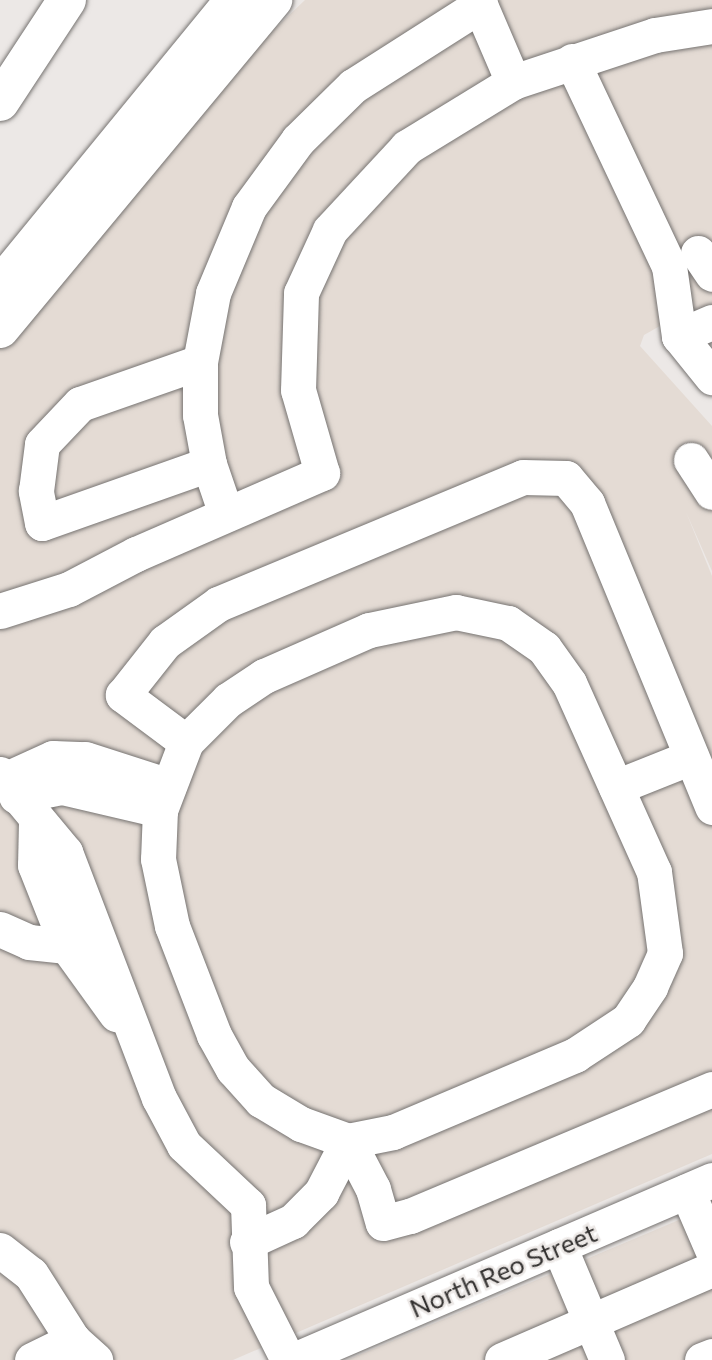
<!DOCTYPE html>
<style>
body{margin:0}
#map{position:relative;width:712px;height:1360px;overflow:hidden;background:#ece8e6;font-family:Commissioner,sans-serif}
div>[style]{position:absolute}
.built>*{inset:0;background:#e4dbd4}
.roads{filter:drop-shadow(0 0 2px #767371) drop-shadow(0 0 2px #767371)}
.minor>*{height:35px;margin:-17.5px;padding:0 17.5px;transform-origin:17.5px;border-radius:17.5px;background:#fff}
.highway>*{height:38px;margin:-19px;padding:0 19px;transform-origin:19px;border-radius:19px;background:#fff}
span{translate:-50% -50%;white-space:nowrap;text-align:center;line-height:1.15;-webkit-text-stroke:5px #ece8e6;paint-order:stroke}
.street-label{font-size:26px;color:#333130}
</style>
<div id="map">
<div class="built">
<i style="clip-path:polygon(305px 0,712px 0,712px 335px,690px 309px,644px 335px,640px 346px,712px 426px,712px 571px,686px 512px,712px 576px,712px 1154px,233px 1360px,0 1360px,0 348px,240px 62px)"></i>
<i style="clip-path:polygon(712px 1206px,712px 1360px,347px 1360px)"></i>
</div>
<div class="roads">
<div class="minor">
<i style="left:572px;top:61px;width:227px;rotate:64.7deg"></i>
<i style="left:669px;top:266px;width:71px;rotate:81.9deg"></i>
<i style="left:698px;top:253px;width:25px;rotate:56deg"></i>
<i style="left:679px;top:336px;width:53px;rotate:51.2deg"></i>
<i style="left:679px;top:336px;width:36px;rotate:-23deg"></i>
<i style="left:200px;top:362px;width:53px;rotate:90deg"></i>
<i style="left:200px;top:415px;width:50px;rotate:79.6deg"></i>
<i style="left:691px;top:460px;width:38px;rotate:57deg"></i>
<i style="left:226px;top:514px;width:53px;rotate:-108.8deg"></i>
<i style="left:209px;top:464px;width:177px;rotate:160.5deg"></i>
<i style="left:42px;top:523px;width:33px;rotate:-101deg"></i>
<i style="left:36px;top:491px;width:47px;rotate:-82.7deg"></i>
<i style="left:42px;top:444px;width:55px;rotate:-46.5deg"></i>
<i style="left:80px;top:404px;width:127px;rotate:-19.3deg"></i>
<i style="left:200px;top:362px;width:70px;rotate:-79.3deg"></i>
<i style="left:213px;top:293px;width:93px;rotate:-67.3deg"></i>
<i style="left:249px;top:207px;width:83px;rotate:-53.8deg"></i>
<i style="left:298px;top:140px;width:77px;rotate:-44.5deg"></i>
<i style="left:353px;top:86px;width:151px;rotate:-32.5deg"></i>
<i style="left:480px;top:5px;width:84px;rotate:66.8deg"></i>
<i style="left:0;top:611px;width:72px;rotate:-17.7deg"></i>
<i style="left:69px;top:589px;width:76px;rotate:-27.6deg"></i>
<i style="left:136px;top:554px;width:203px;rotate:-23.5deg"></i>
<i style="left:322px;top:473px;width:86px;rotate:-106.1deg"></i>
<i style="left:298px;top:390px;width:97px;rotate:-88.2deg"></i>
<i style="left:301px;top:293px;width:69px;rotate:-65.3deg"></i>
<i style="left:330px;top:230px;width:113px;rotate:-47.1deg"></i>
<i style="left:407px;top:147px;width:124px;rotate:-31.5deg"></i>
<i style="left:513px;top:82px;width:150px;rotate:-18.3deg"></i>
<i style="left:655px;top:35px;width:58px;rotate:-9deg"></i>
<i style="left:186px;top:742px;width:79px;rotate:-143.3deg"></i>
<i style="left:123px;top:695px;width:68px;rotate:-51.6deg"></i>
<i style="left:165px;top:642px;width:65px;rotate:-35.6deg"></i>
<i style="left:218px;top:604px;width:330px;rotate:-22.6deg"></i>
<i style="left:523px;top:477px;width:43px;rotate:1.3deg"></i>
<i style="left:566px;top:478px;width:33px;rotate:50deg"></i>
<i style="left:587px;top:503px;width:329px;rotate:67.6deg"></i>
<i style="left:0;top:774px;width:102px;rotate:50.2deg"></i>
<i style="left:65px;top:852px;width:263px;rotate:69.1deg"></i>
<i style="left:159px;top:1098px;width:53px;rotate:62deg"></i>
<i style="left:184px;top:1145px;width:88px;rotate:43.2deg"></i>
<i style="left:248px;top:1205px;width:82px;rotate:87.9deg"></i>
<i style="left:251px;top:1287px;width:82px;rotate:63.1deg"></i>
<i style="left:0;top:782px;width:58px;rotate:-24.4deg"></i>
<i style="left:53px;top:758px;width:32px;rotate:2deg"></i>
<i style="left:85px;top:759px;width:88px;rotate:17.8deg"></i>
<i style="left:616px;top:787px;width:81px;rotate:-21.8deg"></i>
<i style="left:16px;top:796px;width:47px;rotate:-11.1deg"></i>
<i style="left:62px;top:787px;width:101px;rotate:13.2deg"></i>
<i style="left:36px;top:822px;width:43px;rotate:91.3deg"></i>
<i style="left:35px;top:865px;width:87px;rotate:68.4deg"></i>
<i style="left:67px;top:946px;width:84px;rotate:54.2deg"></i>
<i style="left:0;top:929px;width:32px;rotate:24deg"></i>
<i style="left:29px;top:942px;width:38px;rotate:6deg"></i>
<i style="left:348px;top:1141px;width:46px;rotate:-11.3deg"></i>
<i style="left:393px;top:1132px;width:198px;rotate:-22.9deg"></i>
<i style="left:575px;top:1055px;width:64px;rotate:-33.4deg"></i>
<i style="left:628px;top:1020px;width:40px;rotate:-56deg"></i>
<i style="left:650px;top:987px;width:37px;rotate:-66deg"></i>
<i style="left:665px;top:953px;width:82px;rotate:-97.7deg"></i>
<i style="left:654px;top:872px;width:207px;rotate:-114.2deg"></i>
<i style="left:569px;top:683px;width:43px;rotate:-125.5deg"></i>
<i style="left:544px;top:648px;width:44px;rotate:-145.2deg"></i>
<i style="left:508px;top:623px;width:53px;rotate:-168.1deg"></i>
<i style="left:456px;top:612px;width:89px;rotate:168.3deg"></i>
<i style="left:369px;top:630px;width:115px;rotate:156.3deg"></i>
<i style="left:264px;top:676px;width:43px;rotate:146.3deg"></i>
<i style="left:228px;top:700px;width:59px;rotate:135deg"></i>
<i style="left:186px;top:742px;width:73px;rotate:110.9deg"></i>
<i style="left:160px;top:810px;width:49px;rotate:92.3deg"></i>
<i style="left:158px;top:859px;width:68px;rotate:78.2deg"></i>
<i style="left:172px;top:926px;width:117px;rotate:68.9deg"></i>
<i style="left:214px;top:1035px;width:39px;rotate:61deg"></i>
<i style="left:233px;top:1069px;width:42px;rotate:47.9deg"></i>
<i style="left:261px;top:1100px;width:47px;rotate:31deg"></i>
<i style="left:301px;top:1124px;width:50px;rotate:19.9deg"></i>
<i style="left:348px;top:1141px;width:54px;rotate:62.5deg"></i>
<i style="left:373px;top:1189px;width:35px;rotate:74deg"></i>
<i style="left:383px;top:1223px;width:28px;rotate:-15deg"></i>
<i style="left:410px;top:1216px;width:328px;rotate:-22.8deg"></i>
<i style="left:687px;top:1191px;width:63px;rotate:66.7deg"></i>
<i style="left:247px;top:1242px;width:51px;rotate:-24.5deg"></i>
<i style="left:293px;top:1221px;width:40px;rotate:-45deg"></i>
<i style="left:321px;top:1193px;width:59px;rotate:-62.6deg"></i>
<i style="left:559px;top:1246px;width:124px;rotate:67.2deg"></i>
<i style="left:0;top:1250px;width:39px;rotate:38deg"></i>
<i style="left:31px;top:1274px;width:78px;rotate:57.5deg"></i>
<i style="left:32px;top:1360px;width:46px;rotate:-26deg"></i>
<i style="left:73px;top:1340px;width:30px;rotate:42deg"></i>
<i style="left:294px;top:1360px;width:455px;rotate:-23.3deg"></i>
<i style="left:502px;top:1360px;width:229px;rotate:-23.4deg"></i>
<i style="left:702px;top:1360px;width:11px;rotate:-22deg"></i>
</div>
<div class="highway">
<i style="left:0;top:102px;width:122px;rotate:-56.7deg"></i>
<i style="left:0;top:286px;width:370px;rotate:-50.7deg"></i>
<i style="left:0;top:329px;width:428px;rotate:-50.3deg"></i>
</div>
</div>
<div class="street-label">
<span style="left:503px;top:1270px;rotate:-23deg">North Reo Street</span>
</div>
</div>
